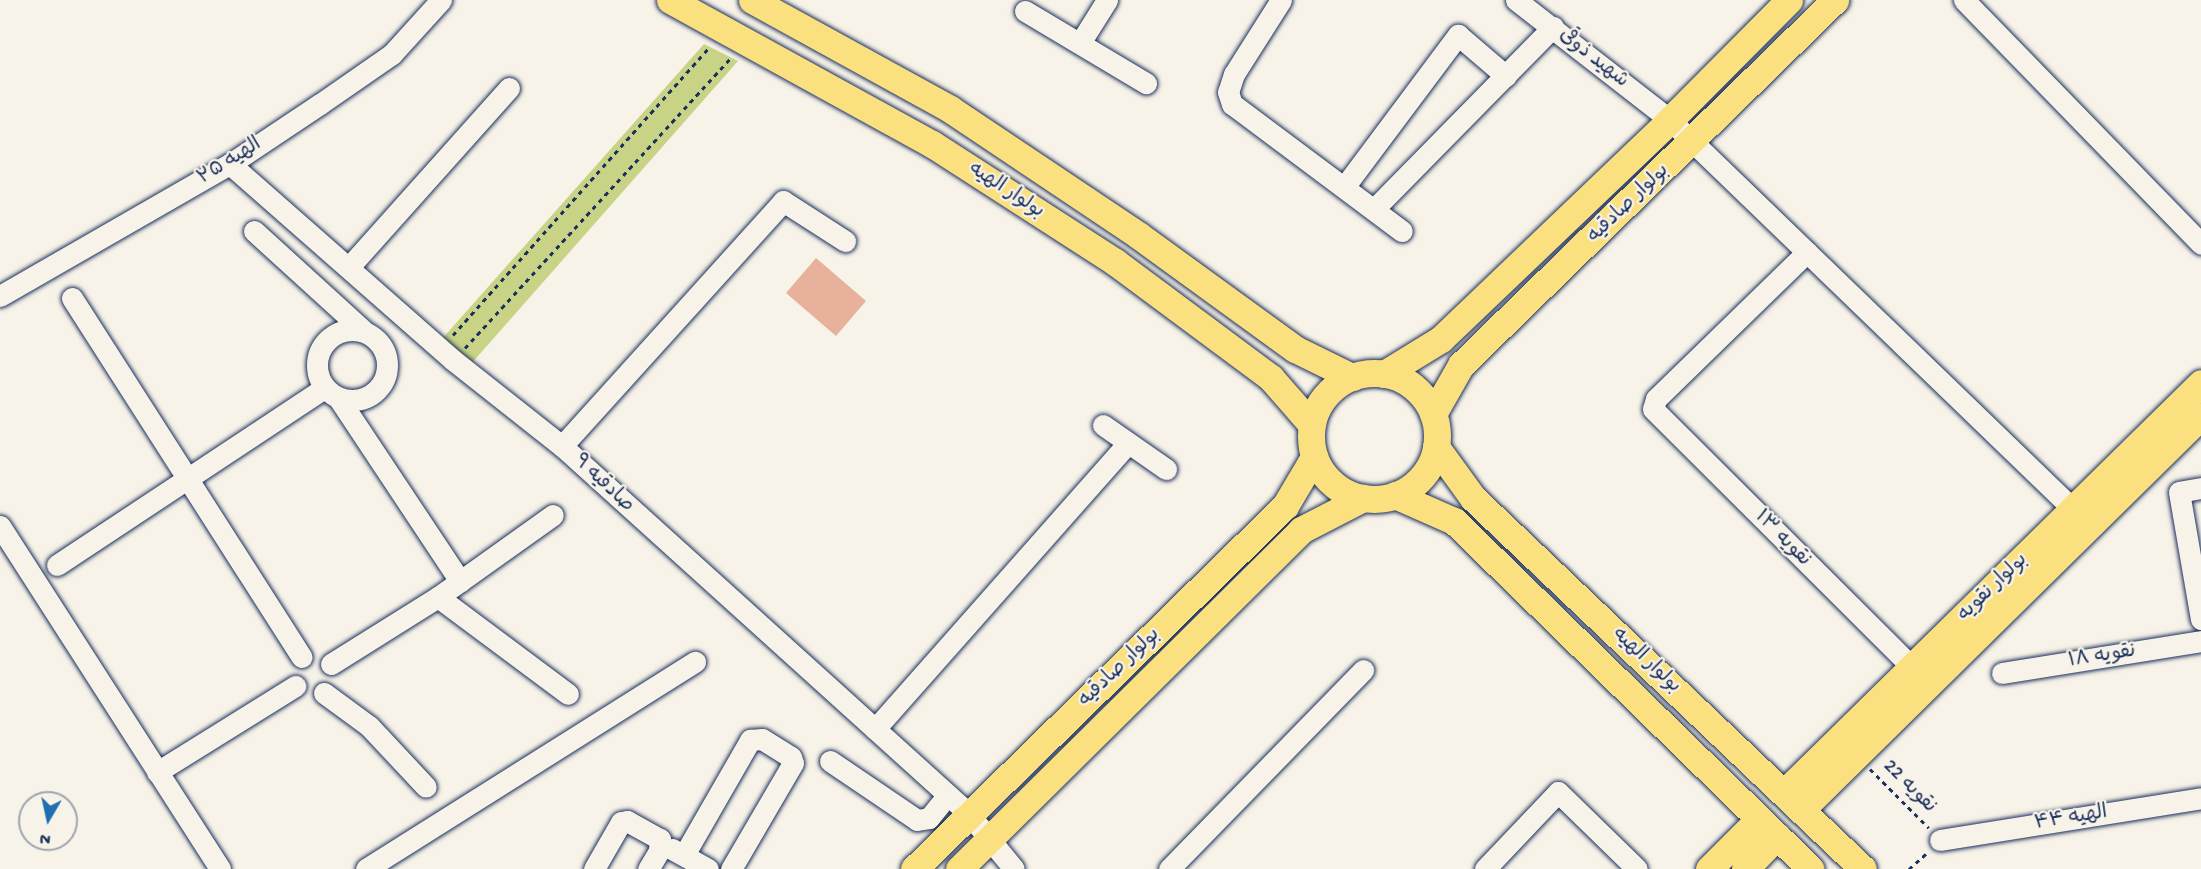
<!DOCTYPE html>
<meta charset="utf-8">
<style>
body{margin:0}
#map{position:relative;width:2201px;height:869px;overflow:hidden;background:#f7f3e8;font-family:"Gochi Hand","Playpen Sans Arabic",sans-serif}
div>[style]{position:absolute}
.green>*{inset:0;background:#c8d386}
.building>*{inset:0;background:#e7b19b}
.path>*{height:3px;margin-top:-1.5px;transform-origin:0;background:repeating-linear-gradient(90deg,#1b2f5e 0 4.5px,transparent 0 9px)}
.roads{filter:drop-shadow(0 0 2px #1b2f5e) drop-shadow(0 0 2px #1b2f5e)}
.minor>*{height:21px;margin:-10.5px;padding:0 10.5px;transform-origin:10.5px;border-radius:10.5px;background:#f7f3e8}
.minor>.ring{margin:-10.5px;padding:0;box-sizing:content-box;background:none;border:21px solid #f7f3e8;border-radius:50%}
.major>*{height:27px;margin:-13.5px;padding:0 13.5px;transform-origin:13.5px;border-radius:13.5px;background:#fbe080}
.major>.ring{margin:-13.5px;padding:0;box-sizing:content-box;background:none;border:27px solid #fbe080;border-radius:50%}
span{translate:-50% -50%;white-space:nowrap;text-align:center;line-height:1.15;-webkit-text-stroke:4.5px #f7f3e8;paint-order:stroke}
.street-label{font-size:20px;color:#1b2f5e}
.north{position:absolute;left:18px;top:791px;width:60px;height:60px;box-sizing:border-box;background:#f7f3e8;border:2px solid #9fa5b1;border-radius:50%;rotate:189deg;font-size:16px;font-weight:700;line-height:24px;text-align:center;color:#1b2f5e}
.north::after{content:'';display:block;margin:auto;width:21px;height:27px;background:#1f6fb2;clip-path:polygon(50% 0,100% 100%,50% 72%,0 100%)}
</style>
<div id="map">
<div class="green">
<i style="clip-path:polygon(704px 44px,738px 61px,470px 365px,441px 340px)"></i>
</div>
<div class="building">
<i style="clip-path:polygon(816px 258px,866px 301px,836px 336px,786px 293px)"></i>
</div>
<div class="path">
<i style="left:453px;top:335px;width:386px;rotate:-48.3deg"></i>
<i style="left:465px;top:348px;width:395px;rotate:-47.5deg"></i>
<i style="left:1870px;top:769px;width:83px;rotate:45deg"></i>
<i style="left:1909px;top:869px;width:25px;rotate:-42deg"></i>
</div>
<div class="roads">
<div class="minor">
<i style="left:1281px;top:0;width:88px;rotate:122.4deg"></i>
<i style="left:1234px;top:74px;width:19px;rotate:108deg"></i>
<i style="left:1228px;top:92px;width:13px;rotate:72deg"></i>
<i style="left:1232px;top:104px;width:212px;rotate:36.8deg"></i>
<i style="left:1516px;top:0;width:195px;rotate:37.9deg"></i>
<i style="left:1670px;top:120px;width:560px;rotate:43.99deg"></i>
<i style="left:1964px;top:0;width:340px;rotate:45.8deg"></i>
<i style="left:1025px;top:11px;width:141px;rotate:30.8deg"></i>
<i style="left:1080px;top:43px;width:51px;rotate:-57.9deg"></i>
<i style="left:230px;top:164px;width:297px;rotate:41.3deg"></i>
<i style="left:453px;top:360px;width:139px;rotate:38.3deg"></i>
<i style="left:562px;top:446px;width:547px;rotate:42.11deg"></i>
<i style="left:968px;top:813px;width:72px;rotate:50.6deg"></i>
<i style="left:1345px;top:186px;width:189px;rotate:-53.2deg"></i>
<i style="left:1458px;top:35px;width:63px;rotate:40.5deg"></i>
<i style="left:1375px;top:208px;width:254px;rotate:-45.5deg"></i>
<i style="left:254px;top:231px;width:150px;rotate:42.3deg"></i>
<i style="left:1807px;top:252px;width:211px;rotate:135.8deg"></i>
<i style="left:1656px;top:399px;width:10px;rotate:107deg"></i>
<i style="left:1653px;top:409px;width:366px;rotate:44.9deg"></i>
<i style="left:349px;top:267px;width:240px;rotate:-48.2deg"></i>
<i style="left:0;top:296px;width:265px;rotate:-29.9deg"></i>
<i style="left:230px;top:164px;width:108px;rotate:-33.7deg"></i>
<i style="left:320px;top:104px;width:88px;rotate:-34.8deg"></i>
<i style="left:392px;top:54px;width:73px;rotate:-47.8deg"></i>
<i style="left:72px;top:298px;width:426px;rotate:57.4deg"></i>
<i class="ring" style="left:317px;top:330px;width:49px;height:49px"></i>
<i style="left:339px;top:399px;width:219px;rotate:56.4deg"></i>
<i style="left:1103px;top:425px;width:77px;rotate:34.9deg"></i>
<i style="left:562px;top:446px;width:330px;rotate:-47.9deg"></i>
<i style="left:783px;top:201px;width:74px;rotate:32.8deg"></i>
<i style="left:2201px;top:488px;width:22px;rotate:170deg"></i>
<i style="left:2179px;top:492px;width:129px;rotate:80.2deg"></i>
<i style="left:0;top:526px;width:407px;rotate:57.3deg"></i>
<i style="left:57px;top:565px;width:320px;rotate:-33.5deg"></i>
<i style="left:438px;top:597px;width:162px;rotate:36.7deg"></i>
<i style="left:331px;top:664px;width:126px;rotate:-32.1deg"></i>
<i style="left:438px;top:597px;width:141px;rotate:-35.5deg"></i>
<i style="left:2002px;top:673px;width:202px;rotate:-9.1deg"></i>
<i style="left:324px;top:693px;width:56px;rotate:36.3deg"></i>
<i style="left:369px;top:726px;width:83px;rotate:46.9deg"></i>
<i style="left:875px;top:729px;width:382px;rotate:-48.5deg"></i>
<i style="left:830px;top:761px;width:105px;rotate:34.1deg"></i>
<i style="left:917px;top:820px;width:12px;rotate:-9deg"></i>
<i style="left:929px;top:818px;width:28px;rotate:-51deg"></i>
<i style="left:157px;top:772px;width:163px;rotate:-31.9deg"></i>
<i style="left:1940px;top:840px;width:264px;rotate:-9.1deg"></i>
<i style="left:672px;top:849px;width:41px;rotate:29.1deg"></i>
<i style="left:684px;top:855px;width:133px;rotate:-60.1deg"></i>
<i style="left:750px;top:740px;width:12px;rotate:-5deg"></i>
<i style="left:762px;top:739px;width:34px;rotate:32deg"></i>
<i style="left:791px;top:757px;width:6px;rotate:72deg"></i>
<i style="left:793px;top:763px;width:123px;rotate:120.3deg"></i>
<i style="left:366px;top:869px;width:389px;rotate:-32.2deg"></i>
<i style="left:594px;top:869px;width:54px;rotate:-60.1deg"></i>
<i style="left:621px;top:822px;width:6px;rotate:-9deg"></i>
<i style="left:627px;top:821px;width:38px;rotate:29deg"></i>
<i style="left:660px;top:839px;width:12px;rotate:95deg"></i>
<i style="left:659px;top:851px;width:21px;rotate:121deg"></i>
<i style="left:1169px;top:869px;width:278px;rotate:-45.7deg"></i>
<i style="left:1485px;top:869px;width:106px;rotate:-46.5deg"></i>
<i style="left:1558px;top:792px;width:110px;rotate:44.3deg"></i>
</div>
<div class="major">
<i style="left:670px;top:0;width:299px;rotate:28.8deg"></i>
<i style="left:932px;top:144px;width:218px;rotate:32.8deg"></i>
<i style="left:1115px;top:262px;width:194px;rotate:36.6deg"></i>
<i style="left:1271px;top:378px;width:62px;rotate:48.9deg"></i>
<i style="left:752px;top:0;width:226px;rotate:28.8deg"></i>
<i style="left:950px;top:109px;width:226px;rotate:33.8deg"></i>
<i style="left:1138px;top:235px;width:194px;rotate:36deg"></i>
<i style="left:1295px;top:349px;width:64px;rotate:26.2deg"></i>
<i class="ring" style="left:1311px;top:373px;width:99px;height:99px"></i>
<i style="left:1384px;top:374px;width:67px;rotate:-31.6deg"></i>
<i style="left:1441px;top:339px;width:317px;rotate:-43.7deg"></i>
<i style="left:1670px;top:120px;width:169px;rotate:-45.2deg"></i>
<i style="left:1433px;top:414px;width:56px;rotate:-60.3deg"></i>
<i style="left:1461px;top:365px;width:523px;rotate:-44.3deg"></i>
<i style="left:1436px;top:447px;width:63px;rotate:54deg"></i>
<i style="left:1473px;top:498px;width:538px;rotate:43.57deg"></i>
<i style="left:1395px;top:495px;width:64px;rotate:23.8deg"></i>
<i style="left:1454px;top:521px;width:498px;rotate:44.3deg"></i>
<i style="left:1785px;top:792px;width:583px;rotate:-44.51deg"></i>
<i style="left:1802px;top:809px;width:560px;rotate:-44.57deg"></i>
<i style="left:914px;top:869px;width:519px;rotate:-44.38deg"></i>
<i style="left:1285px;top:506px;width:57px;rotate:-59.4deg"></i>
<i style="left:959px;top:869px;width:482px;rotate:-44.7deg"></i>
<i style="left:1301px;top:530px;width:70px;rotate:-27.3deg"></i>
<i style="left:1709px;top:869px;width:71px;rotate:-45deg"></i>
<i style="left:1745px;top:869px;width:46px;rotate:-45.9deg"></i>
</div>
</div>
<div class="street-label">
<span style="left:1593px;top:59px;rotate:38deg">شهید ذوقی</span>
<span style="left:230px;top:162px;rotate:-32deg">الهیه ۲۵</span>
<span style="left:1006px;top:191px;rotate:33deg">بولوار الهیه</span>
<span style="left:1629px;top:204px;rotate:-44deg">بولوار صادقیه</span>
<span style="left:603px;top:484px;rotate:43deg">صادقیه ۹</span>
<span style="left:1782px;top:539px;rotate:45deg">نقویه ۱۳</span>
<span style="left:1993px;top:588px;rotate:-44deg">بولوار نقویه</span>
<span style="left:2102px;top:657px;rotate:-9deg">نقویه ۱۸</span>
<span style="left:1646px;top:661px;rotate:43deg">بولوار الهیه</span>
<span style="left:1120px;top:668px;rotate:-44deg">بولوار صادقیه</span>
<span style="left:1909px;top:787px;rotate:45deg">نقویه 22</span>
<span style="left:2071px;top:819px;rotate:-9deg">الهیه ۴۴</span>
</div>
<div class="north">N</div>
</div>
